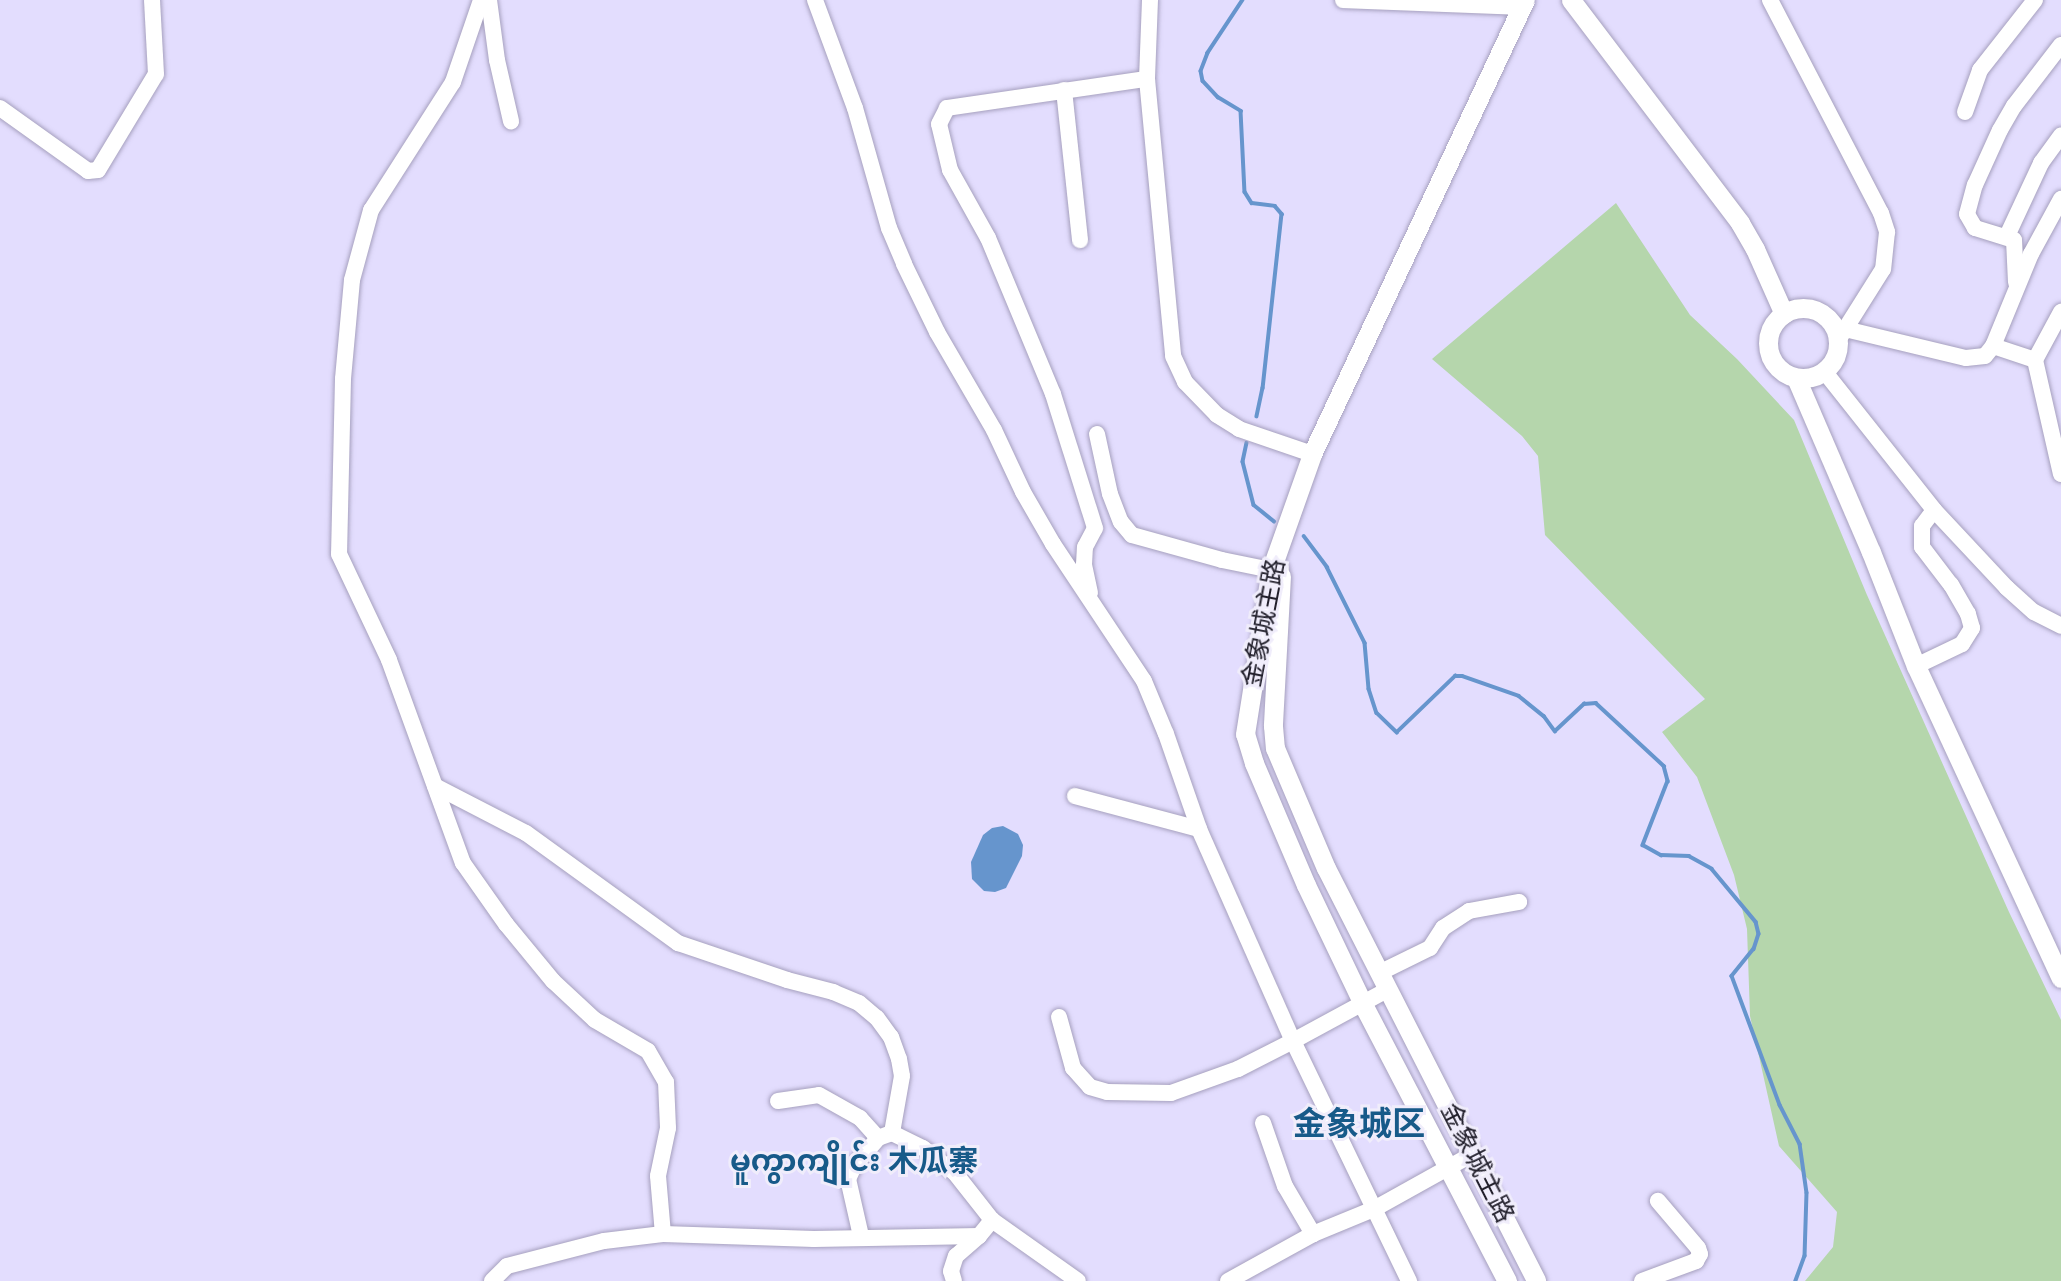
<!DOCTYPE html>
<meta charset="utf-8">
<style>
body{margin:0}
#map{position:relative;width:2061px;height:1281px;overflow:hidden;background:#e3ddfe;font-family:Karla,"Noto Sans SC","Noto Sans Myanmar",sans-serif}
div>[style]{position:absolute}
.green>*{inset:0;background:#b5d6ac}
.water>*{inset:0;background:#6695cd}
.stream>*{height:3.5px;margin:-1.75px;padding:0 1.75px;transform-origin:1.75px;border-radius:1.75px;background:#6695cd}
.roads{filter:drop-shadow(0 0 2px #a6a0be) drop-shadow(0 0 2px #a6a0be)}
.minor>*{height:16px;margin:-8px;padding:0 8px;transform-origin:8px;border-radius:8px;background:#fff}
.major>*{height:19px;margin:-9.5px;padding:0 9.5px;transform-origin:9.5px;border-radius:9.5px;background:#fff}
.major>.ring{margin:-9.5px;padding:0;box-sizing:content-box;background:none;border:19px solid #fff;border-radius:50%}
span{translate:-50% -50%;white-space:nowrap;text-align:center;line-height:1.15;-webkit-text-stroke:6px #f0edfb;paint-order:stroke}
.street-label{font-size:26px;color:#22202c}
.quarter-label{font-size:30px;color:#175a89;font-weight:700}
.district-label{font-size:33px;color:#175a89;font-weight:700}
</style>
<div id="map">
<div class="green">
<i style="clip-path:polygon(1616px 203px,1690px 315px,1737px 359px,1794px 420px,1867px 595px,2009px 912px,2061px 1020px,2061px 1281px,1805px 1281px,1833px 1247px,1837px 1212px,1779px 1146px,1750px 1016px,1747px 929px,1734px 875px,1697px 777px,1662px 732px,1705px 699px,1545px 535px,1538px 456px,1522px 436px,1432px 359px)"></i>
</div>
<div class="water">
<i style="clip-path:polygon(1003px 826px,1018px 834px,1023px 845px,1022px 856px,1006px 888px,995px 892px,984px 891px,972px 879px,971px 862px,983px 835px,992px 828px)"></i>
</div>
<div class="stream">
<i style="left:1243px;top:0;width:64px;rotate:123.4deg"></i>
<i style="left:1208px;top:53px;width:19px;rotate:111deg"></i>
<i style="left:1201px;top:71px;width:10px;rotate:79deg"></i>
<i style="left:1203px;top:81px;width:22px;rotate:47deg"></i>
<i style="left:1218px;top:97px;width:27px;rotate:31deg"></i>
<i style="left:1241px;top:111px;width:81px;rotate:87.2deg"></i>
<i style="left:1245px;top:192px;width:13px;rotate:58deg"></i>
<i style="left:1252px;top:203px;width:23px;rotate:7deg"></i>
<i style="left:1275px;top:206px;width:11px;rotate:49deg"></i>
<i style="left:1282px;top:214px;width:175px;rotate:96.2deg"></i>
<i style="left:1263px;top:388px;width:29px;rotate:102deg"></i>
<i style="left:1247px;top:443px;width:19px;rotate:102deg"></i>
<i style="left:1243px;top:462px;width:44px;rotate:75.7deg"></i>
<i style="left:1254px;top:505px;width:26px;rotate:39deg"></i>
<i style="left:1304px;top:536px;width:39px;rotate:53deg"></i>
<i style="left:1327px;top:567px;width:85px;rotate:63.4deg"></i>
<i style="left:1365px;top:643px;width:46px;rotate:85deg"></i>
<i style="left:1369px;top:689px;width:25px;rotate:72deg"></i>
<i style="left:1377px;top:713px;width:28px;rotate:44deg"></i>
<i style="left:1397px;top:732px;width:81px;rotate:-44deg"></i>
<i style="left:1455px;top:676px;width:7px"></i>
<i style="left:1462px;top:676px;width:60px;rotate:19.3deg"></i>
<i style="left:1519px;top:696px;width:32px;rotate:39deg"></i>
<i style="left:1544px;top:716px;width:19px;rotate:54deg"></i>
<i style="left:1555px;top:731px;width:40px;rotate:-43deg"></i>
<i style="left:1584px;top:704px;width:12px;rotate:-5deg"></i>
<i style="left:1596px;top:703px;width:93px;rotate:42.8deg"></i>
<i style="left:1664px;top:766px;width:16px;rotate:75deg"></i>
<i style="left:1668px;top:781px;width:69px;rotate:111.3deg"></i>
<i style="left:1643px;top:845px;width:21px;rotate:29deg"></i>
<i style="left:1661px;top:855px;width:28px;rotate:2deg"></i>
<i style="left:1689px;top:856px;width:26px;rotate:29deg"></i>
<i style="left:1712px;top:869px;width:69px;rotate:50.3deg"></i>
<i style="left:1756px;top:922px;width:12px;rotate:76deg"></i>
<i style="left:1759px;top:934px;width:16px;rotate:108deg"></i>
<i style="left:1754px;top:949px;width:35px;rotate:129deg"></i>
<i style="left:1732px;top:976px;width:138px;rotate:69.6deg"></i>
<i style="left:1780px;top:1105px;width:44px;rotate:62.9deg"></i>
<i style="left:1800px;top:1144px;width:49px;rotate:81.9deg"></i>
<i style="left:1807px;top:1193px;width:63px;rotate:91.8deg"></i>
<i style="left:1805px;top:1256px;width:27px;rotate:110deg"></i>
</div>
<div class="roads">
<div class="minor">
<i style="left:481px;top:0;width:87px;rotate:108.9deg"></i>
<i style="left:453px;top:82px;width:152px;rotate:122.6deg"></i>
<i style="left:371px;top:210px;width:73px;rotate:105.2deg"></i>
<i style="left:352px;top:280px;width:99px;rotate:95.2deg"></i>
<i style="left:343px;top:379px;width:175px;rotate:91.3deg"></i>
<i style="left:339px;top:554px;width:117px;rotate:64.7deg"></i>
<i style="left:389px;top:660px;width:216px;rotate:70deg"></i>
<i style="left:463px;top:863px;width:75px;rotate:54.8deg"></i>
<i style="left:506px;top:924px;width:74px;rotate:50.5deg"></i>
<i style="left:553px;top:981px;width:57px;rotate:42.9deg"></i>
<i style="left:595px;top:1020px;width:61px;rotate:30.3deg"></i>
<i style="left:648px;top:1051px;width:36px;rotate:60deg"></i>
<i style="left:666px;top:1082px;width:46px;rotate:87.5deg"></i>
<i style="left:668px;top:1128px;width:49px;rotate:101.8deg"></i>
<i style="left:658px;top:1176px;width:58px;rotate:85.1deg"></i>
<i style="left:489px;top:0;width:61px;rotate:82.4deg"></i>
<i style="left:497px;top:60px;width:63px;rotate:77.1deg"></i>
<i style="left:815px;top:0;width:115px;rotate:69.7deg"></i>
<i style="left:855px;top:108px;width:125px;rotate:74.2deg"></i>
<i style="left:889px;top:228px;width:39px;rotate:67deg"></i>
<i style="left:904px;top:264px;width:76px;rotate:64.1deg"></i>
<i style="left:937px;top:332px;width:113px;rotate:59.8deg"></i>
<i style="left:994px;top:430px;width:68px;rotate:64.9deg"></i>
<i style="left:1023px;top:492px;width:60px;rotate:60deg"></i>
<i style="left:1053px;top:544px;width:164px;rotate:56.4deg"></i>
<i style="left:1144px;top:681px;width:57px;rotate:67.5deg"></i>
<i style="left:1166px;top:734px;width:101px;rotate:70.8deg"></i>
<i style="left:1199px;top:829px;width:232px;rotate:66.1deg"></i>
<i style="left:1293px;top:1041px;width:107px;rotate:-28.5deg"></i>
<i style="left:1150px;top:0;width:79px;rotate:92.2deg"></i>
<i style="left:1147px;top:79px;width:278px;rotate:84.6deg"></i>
<i style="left:1173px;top:356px;width:29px;rotate:65deg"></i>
<i style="left:1185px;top:382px;width:46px;rotate:45.9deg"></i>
<i style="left:1217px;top:415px;width:26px;rotate:32deg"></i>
<i style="left:1239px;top:429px;width:77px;rotate:18.9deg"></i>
<i style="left:1343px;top:0;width:179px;rotate:2.2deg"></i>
<i style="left:1770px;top:0;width:240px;rotate:62.5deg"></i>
<i style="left:1881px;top:213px;width:20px;rotate:72deg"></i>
<i style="left:1887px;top:232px;width:37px;rotate:96deg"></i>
<i style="left:1883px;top:269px;width:86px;rotate:122.2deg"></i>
<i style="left:1064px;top:90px;width:151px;rotate:83.9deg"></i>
<i style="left:0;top:108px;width:108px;rotate:35.6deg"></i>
<i style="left:88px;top:171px;width:10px;rotate:-6deg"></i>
<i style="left:98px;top:170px;width:112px;rotate:-58.9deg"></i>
<i style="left:156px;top:74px;width:74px;rotate:-93.1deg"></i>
<i style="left:1965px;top:112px;width:45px;rotate:-70.3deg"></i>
<i style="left:1980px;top:70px;width:89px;rotate:-51.8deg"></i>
<i style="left:2007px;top:236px;width:81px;rotate:-65deg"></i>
<i style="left:2041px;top:163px;width:34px;rotate:-54deg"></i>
<i style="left:2016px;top:282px;width:42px;rotate:-92.7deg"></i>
<i style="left:2014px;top:240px;width:41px;rotate:-162.9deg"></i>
<i style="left:1975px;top:228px;width:16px;rotate:-120deg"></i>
<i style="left:1967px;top:214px;width:30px;rotate:-75deg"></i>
<i style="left:1975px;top:185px;width:60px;rotate:-65.6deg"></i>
<i style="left:2000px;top:130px;width:28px;rotate:-60deg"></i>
<i style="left:2014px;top:106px;width:77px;rotate:-52.4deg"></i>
<i style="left:1845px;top:329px;width:124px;rotate:13.5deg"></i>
<i style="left:1966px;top:358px;width:19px;rotate:-6deg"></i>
<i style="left:1985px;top:356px;width:13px;rotate:-51deg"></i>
<i style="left:1993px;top:346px;width:100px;rotate:-67.6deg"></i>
<i style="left:2031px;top:254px;width:63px;rotate:-61.4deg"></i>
<i style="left:1993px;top:346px;width:44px;rotate:18.4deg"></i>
<i style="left:2035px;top:360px;width:117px;rotate:77.2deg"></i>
<i style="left:2035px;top:360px;width:55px;rotate:-61.6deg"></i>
<i style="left:1824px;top:371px;width:177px;rotate:51.6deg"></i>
<i style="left:1934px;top:510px;width:107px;rotate:46.9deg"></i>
<i style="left:2007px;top:588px;width:36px;rotate:42deg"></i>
<i style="left:2034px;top:612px;width:30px;rotate:27deg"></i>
<i style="left:1097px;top:434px;width:61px;rotate:77.8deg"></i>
<i style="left:1110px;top:494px;width:30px;rotate:69deg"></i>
<i style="left:1121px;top:522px;width:17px;rotate:50deg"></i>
<i style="left:1132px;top:535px;width:93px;rotate:15.5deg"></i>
<i style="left:1222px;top:560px;width:50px;rotate:11.5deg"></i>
<i style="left:1271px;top:570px;width:10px;rotate:-11deg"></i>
<i style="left:1090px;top:593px;width:29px;rotate:-102deg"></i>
<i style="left:1084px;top:565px;width:18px;rotate:-87deg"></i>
<i style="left:1085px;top:547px;width:21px;rotate:-62deg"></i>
<i style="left:1095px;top:528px;width:140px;rotate:-107.4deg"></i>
<i style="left:1053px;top:394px;width:169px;rotate:-112.6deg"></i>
<i style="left:988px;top:238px;width:78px;rotate:-119.2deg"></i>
<i style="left:950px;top:170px;width:47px;rotate:-103.4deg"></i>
<i style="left:939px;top:124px;width:18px;rotate:-63deg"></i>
<i style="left:947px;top:108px;width:202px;rotate:-8.3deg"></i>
<i style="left:1916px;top:666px;width:51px;rotate:-25.6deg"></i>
<i style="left:1962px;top:644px;width:19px;rotate:-58deg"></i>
<i style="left:1972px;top:628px;width:15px;rotate:-106deg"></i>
<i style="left:1968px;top:614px;width:34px;rotate:-120deg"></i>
<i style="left:1951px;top:585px;width:48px;rotate:-127.3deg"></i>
<i style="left:1922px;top:547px;width:21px;rotate:-90deg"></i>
<i style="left:1922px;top:526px;width:20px;rotate:-53deg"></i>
<i style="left:435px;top:786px;width:102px;rotate:27.3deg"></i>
<i style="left:526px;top:833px;width:188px;rotate:35.9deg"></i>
<i style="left:678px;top:943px;width:115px;rotate:18.7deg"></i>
<i style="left:787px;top:980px;width:48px;rotate:14.6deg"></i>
<i style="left:833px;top:992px;width:28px;rotate:23deg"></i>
<i style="left:859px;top:1003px;width:23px;rotate:40deg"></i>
<i style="left:877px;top:1018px;width:24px;rotate:54deg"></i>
<i style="left:891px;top:1037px;width:23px;rotate:70deg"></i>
<i style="left:899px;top:1059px;width:17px;rotate:80deg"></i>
<i style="left:902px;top:1076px;width:58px;rotate:100deg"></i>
<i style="left:892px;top:1133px;width:34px;rotate:26deg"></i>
<i style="left:923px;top:1148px;width:41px;rotate:38deg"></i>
<i style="left:955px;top:1173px;width:60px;rotate:51.8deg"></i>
<i style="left:1075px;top:796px;width:128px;rotate:14.9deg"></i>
<i style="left:1379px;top:973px;width:57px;rotate:-26.1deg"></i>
<i style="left:1430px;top:948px;width:24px;rotate:-57deg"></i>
<i style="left:1443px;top:928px;width:31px;rotate:-33deg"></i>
<i style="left:1469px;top:911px;width:51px;rotate:-10.2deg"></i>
<i style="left:1059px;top:1017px;width:53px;rotate:74.6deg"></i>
<i style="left:1073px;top:1068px;width:25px;rotate:48deg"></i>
<i style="left:1090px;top:1087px;width:18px;rotate:16deg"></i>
<i style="left:1107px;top:1092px;width:64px;rotate:0.9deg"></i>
<i style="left:1171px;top:1093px;width:71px;rotate:-19.7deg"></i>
<i style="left:1238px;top:1069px;width:62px;rotate:-27deg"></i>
<i style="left:1293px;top:1041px;width:267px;rotate:64.2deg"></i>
<i style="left:778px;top:1101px;width:41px;rotate:-8.3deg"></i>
<i style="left:819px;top:1095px;width:47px;rotate:29.3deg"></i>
<i style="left:860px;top:1118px;width:27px;rotate:48deg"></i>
<i style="left:1263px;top:1123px;width:67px;rotate:70.8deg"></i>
<i style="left:1285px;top:1186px;width:56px;rotate:59.7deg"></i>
<i style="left:861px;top:1236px;width:58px;rotate:-102.8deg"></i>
<i style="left:848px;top:1179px;width:14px;rotate:-65deg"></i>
<i style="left:854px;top:1166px;width:37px;rotate:-49deg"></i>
<i style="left:878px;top:1138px;width:15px;rotate:-20deg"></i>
<i style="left:492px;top:1281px;width:21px;rotate:-45deg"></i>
<i style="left:507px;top:1266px;width:100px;rotate:-14.5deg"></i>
<i style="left:604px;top:1241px;width:59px;rotate:-6.8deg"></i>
<i style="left:663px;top:1234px;width:151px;rotate:1.9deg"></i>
<i style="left:814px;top:1239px;width:165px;rotate:-1deg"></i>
<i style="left:979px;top:1236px;width:21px;rotate:-51deg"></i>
<i style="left:992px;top:1220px;width:105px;rotate:35.3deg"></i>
<i style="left:954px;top:1281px;width:10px;rotate:-107deg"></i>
<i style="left:951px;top:1271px;width:16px;rotate:-72deg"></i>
<i style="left:956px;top:1256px;width:30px;rotate:-41deg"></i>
<i style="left:1228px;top:1281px;width:97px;rotate:-28.9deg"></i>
<i style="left:1313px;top:1234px;width:66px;rotate:-22.3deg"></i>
<i style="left:1374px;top:1209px;width:113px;rotate:-29.1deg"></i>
<i style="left:1642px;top:1281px;width:58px;rotate:-20.3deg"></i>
<i style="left:1696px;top:1261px;width:8px;rotate:-60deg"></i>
<i style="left:1700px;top:1254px;width:6px;rotate:-108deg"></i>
<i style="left:1698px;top:1248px;width:62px;rotate:-130.4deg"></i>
</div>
<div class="major">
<i style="left:1571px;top:0;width:280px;rotate:52.8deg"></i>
<i style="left:1740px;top:223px;width:30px;rotate:60deg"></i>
<i style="left:1755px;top:249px;width:71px;rotate:66deg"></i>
<i class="ring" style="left:1768px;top:308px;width:51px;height:51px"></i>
<i style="left:1796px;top:378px;width:189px;rotate:66.7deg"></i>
<i style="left:1871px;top:552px;width:123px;rotate:68.5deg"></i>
<i style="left:1916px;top:666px;width:344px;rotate:65.1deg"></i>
<i style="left:1281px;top:576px;width:150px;rotate:93.1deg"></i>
<i style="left:1273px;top:726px;width:22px;rotate:85deg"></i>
<i style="left:1275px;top:748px;width:130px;rotate:67deg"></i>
<i style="left:1326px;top:868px;width:463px;rotate:63deg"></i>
<i style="left:1507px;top:1281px;width:312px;rotate:-117.5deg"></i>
<i style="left:1363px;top:1004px;width:132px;rotate:-115.6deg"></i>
<i style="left:1306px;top:885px;width:133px;rotate:-113.1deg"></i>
<i style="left:1254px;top:763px;width:30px;rotate:-107deg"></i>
<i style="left:1245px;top:734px;width:166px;rotate:-81deg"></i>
<i style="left:1271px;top:570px;width:123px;rotate:-70.5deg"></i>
<i style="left:1312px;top:454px;width:501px;rotate:-64.87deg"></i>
</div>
</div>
<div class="street-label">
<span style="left:1264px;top:623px;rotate:-79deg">金象城主路</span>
<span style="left:1477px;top:1163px;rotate:63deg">金象城主路</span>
</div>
<div class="quarter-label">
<span style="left:854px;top:1161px">မူကွာကျိုင်း 木瓜寨</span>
</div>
<div class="district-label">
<span style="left:1359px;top:1125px">金象城区</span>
</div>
</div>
